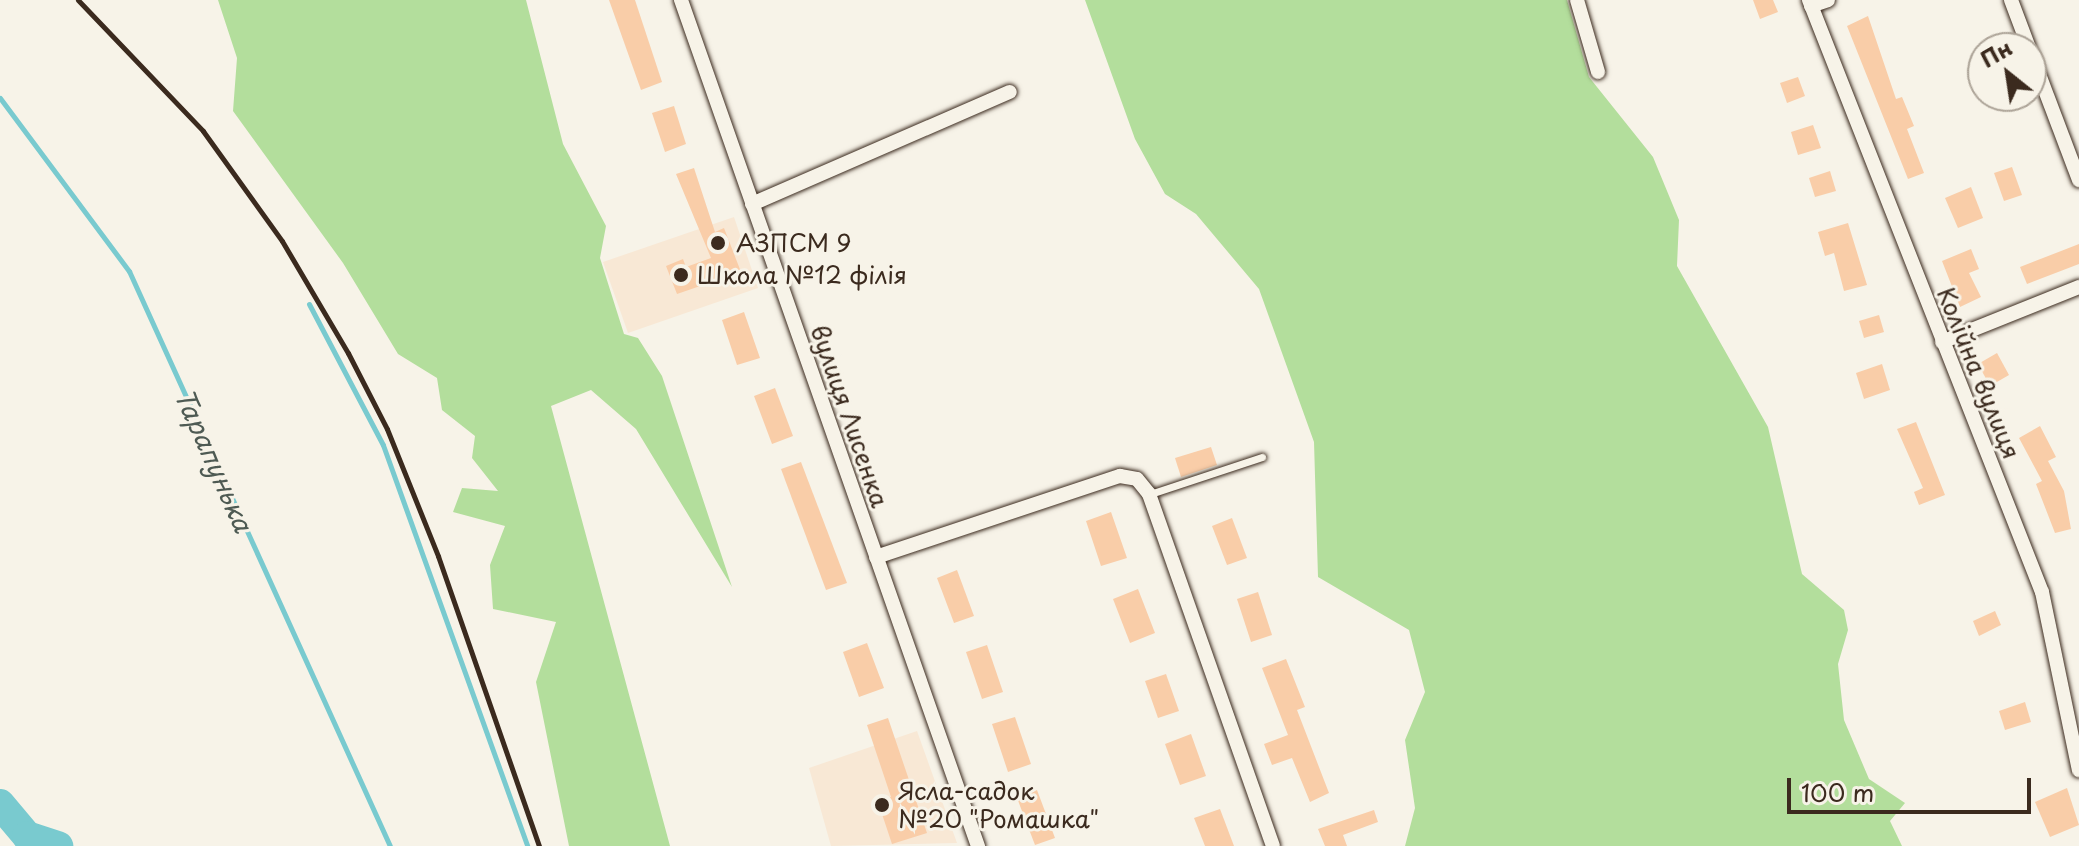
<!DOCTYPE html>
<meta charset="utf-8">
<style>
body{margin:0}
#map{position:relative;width:2079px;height:846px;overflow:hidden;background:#f7f3e8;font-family:"Playpen Sans",sans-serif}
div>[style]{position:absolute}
.built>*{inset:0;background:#f8e8d5}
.green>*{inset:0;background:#b3de9c}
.stream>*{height:5px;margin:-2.5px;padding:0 2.5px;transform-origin:2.5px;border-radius:2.5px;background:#79cacf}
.river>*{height:30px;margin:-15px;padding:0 15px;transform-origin:15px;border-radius:15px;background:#79cacf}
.building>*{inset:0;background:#f9cda8}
.roads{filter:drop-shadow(0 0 2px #3b2a1e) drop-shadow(0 0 2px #3b2a1e)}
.lane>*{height:7px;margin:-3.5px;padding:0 3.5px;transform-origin:3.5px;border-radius:3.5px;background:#f7f3e8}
.street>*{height:14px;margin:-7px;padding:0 7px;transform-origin:7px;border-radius:7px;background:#f7f3e8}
.rail>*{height:5px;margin:-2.5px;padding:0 2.5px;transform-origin:2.5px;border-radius:2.5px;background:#3b2a1e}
.dots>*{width:22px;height:22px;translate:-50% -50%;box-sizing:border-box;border:4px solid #f7f3e8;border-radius:50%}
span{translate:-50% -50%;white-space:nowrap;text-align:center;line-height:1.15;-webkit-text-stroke:6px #f7f3e8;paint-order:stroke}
.poi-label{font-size:24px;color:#3b2a1e}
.left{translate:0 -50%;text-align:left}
.street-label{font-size:24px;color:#3b2a1e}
.water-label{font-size:26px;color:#4e5a53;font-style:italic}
.north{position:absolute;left:1967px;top:32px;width:80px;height:80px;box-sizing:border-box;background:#f7f3e8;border:2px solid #aca397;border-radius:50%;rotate:330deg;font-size:22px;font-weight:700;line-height:32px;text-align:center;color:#3b2a1e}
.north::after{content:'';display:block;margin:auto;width:28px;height:36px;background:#3b2a1e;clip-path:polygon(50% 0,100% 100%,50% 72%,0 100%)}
.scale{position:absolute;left:1787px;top:778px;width:244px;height:36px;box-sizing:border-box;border:4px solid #3b2a1e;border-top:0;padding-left:10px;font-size:24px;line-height:28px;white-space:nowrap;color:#3b2a1e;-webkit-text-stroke:6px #f7f3e8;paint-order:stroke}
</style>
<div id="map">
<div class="built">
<i style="clip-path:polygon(734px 217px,758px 288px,628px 333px,603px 262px)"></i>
<i style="clip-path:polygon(917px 731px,957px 843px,831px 846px,809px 768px)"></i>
</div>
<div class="green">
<i style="clip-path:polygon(218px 0,526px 0,563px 144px,606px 226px,600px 258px,624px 334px,638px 338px,662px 376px,732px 587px,636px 429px,591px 390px,551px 406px,670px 846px,569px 846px,536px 682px,556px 622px,493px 609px,490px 565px,505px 526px,453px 512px,462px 488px,498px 491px,472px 458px,475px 436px,442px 410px,437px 378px,398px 354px,343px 263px,233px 111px,237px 58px)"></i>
<i style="clip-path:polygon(1085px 0,1567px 0,1589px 77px,1653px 157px,1679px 220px,1677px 266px,1768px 427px,1802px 574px,1844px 610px,1848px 630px,1838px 664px,1844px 720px,1869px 779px,1905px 803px,1890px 821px,1902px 846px,1405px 846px,1415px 808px,1405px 740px,1425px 692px,1409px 630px,1318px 577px,1314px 442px,1259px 289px,1196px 214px,1165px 194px,1135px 139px)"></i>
</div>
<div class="stream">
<i style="left:0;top:98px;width:216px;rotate:53.3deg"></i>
<i style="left:129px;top:271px;width:631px;rotate:65.59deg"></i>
<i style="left:309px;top:304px;width:159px;rotate:62.3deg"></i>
<i style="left:383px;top:445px;width:426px;rotate:70.2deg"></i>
</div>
<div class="river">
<i style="left:0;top:804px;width:42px;rotate:49.8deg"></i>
<i style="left:27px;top:836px;width:33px;rotate:18deg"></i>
</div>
<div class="building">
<i style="clip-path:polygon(609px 0,635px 0,662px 82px,641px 90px)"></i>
<i style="clip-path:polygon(1753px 0,1773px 0,1778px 12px,1760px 19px)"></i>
<i style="clip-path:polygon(1868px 16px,1896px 99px,1902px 97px,1914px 126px,1907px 129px,1924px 173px,1908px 179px,1847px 26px)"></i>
<i style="clip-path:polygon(1798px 77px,1805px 96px,1787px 103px,1780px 83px)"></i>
<i style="clip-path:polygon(674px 106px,686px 144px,665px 152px,652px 113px)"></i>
<i style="clip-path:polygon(1813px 125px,1821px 148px,1798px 155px,1791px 132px)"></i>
<i style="clip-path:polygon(2012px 167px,2022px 195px,2004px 201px,1994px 173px)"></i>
<i style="clip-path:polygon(694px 168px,715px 232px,724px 228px,741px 272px,677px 294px,666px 266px,683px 259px,686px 267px,711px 258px,676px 174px)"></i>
<i style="clip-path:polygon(1830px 171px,1836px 191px,1815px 197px,1809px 178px)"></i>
<i style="clip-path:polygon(1971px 187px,1983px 218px,1958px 228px,1945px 198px)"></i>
<i style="clip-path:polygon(1848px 223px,1867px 285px,1844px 291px,1834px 253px,1825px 256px,1818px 232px)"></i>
<i style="clip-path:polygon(2079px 244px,2079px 264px,2027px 284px,2020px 267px)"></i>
<i style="clip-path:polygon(1971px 249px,1979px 269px,1969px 273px,1981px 297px,1960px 307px,1942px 261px)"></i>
<i style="clip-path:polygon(744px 312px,760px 358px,737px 365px,722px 320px)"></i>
<i style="clip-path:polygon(1879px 315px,1884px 332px,1864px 338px,1859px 321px)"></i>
<i style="clip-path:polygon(1997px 353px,2009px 375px,1990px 386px,1978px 364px)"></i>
<i style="clip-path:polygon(1882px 364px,1890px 390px,1864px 399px,1856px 373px)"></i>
<i style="clip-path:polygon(775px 388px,793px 436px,772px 444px,754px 396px)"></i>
<i style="clip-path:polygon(1916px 422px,1945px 495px,1919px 505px,1914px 492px,1923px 488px,1897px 429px)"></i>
<i style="clip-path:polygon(2040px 426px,2056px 457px,2048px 461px,2064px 491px,2071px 529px,2055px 533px,2036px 484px,2042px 481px,2019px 438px)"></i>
<i style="clip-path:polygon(1211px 447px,1217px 465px,1181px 477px,1175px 458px)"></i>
<i style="clip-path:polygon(801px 462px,847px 583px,826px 590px,781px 469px)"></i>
<i style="clip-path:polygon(1111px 512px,1127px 558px,1101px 566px,1086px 521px)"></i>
<i style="clip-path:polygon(1232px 518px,1247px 558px,1227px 565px,1212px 526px)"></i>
<i style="clip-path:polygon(957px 570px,974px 616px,954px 623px,937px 578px)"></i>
<i style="clip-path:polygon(1138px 589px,1155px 633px,1130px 643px,1113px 599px)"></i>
<i style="clip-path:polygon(1258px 592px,1272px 635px,1251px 642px,1237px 599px)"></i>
<i style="clip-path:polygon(1995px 611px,2001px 625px,1979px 636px,1973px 621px)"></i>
<i style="clip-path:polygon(867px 643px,884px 688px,859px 697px,843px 652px)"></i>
<i style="clip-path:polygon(987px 645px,1003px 692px,982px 699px,966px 652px)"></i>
<i style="clip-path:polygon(1286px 659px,1305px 707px,1297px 710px,1329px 793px,1310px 802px,1292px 758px,1272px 765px,1264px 744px,1288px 735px,1262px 668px)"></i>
<i style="clip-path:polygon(1166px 674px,1179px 711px,1158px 718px,1145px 681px)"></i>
<i style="clip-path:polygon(2025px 702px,2031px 722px,2005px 730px,1999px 711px)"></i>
<i style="clip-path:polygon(1015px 717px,1031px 764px,1008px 772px,992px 724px)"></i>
<i style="clip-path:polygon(888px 718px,927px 833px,892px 844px,878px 802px,891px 797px,867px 725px)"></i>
<i style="clip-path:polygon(1191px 734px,1206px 776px,1180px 785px,1165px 744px)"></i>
<i style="clip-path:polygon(2067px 788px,2079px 825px,2050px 837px,2035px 802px)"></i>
<i style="clip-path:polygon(1037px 790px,1055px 838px,1035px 845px,1017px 798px)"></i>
<i style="clip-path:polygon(1220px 809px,1234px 846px,1205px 846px,1194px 818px)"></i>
<i style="clip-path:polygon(1374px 810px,1378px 822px,1343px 835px,1347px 846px,1325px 846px,1318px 829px)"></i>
</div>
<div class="roads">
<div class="lane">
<i style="left:1150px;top:494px;width:118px;rotate:-18.3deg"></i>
</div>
<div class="street">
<i style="left:681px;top:0;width:897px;rotate:70.66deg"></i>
<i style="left:1577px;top:0;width:75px;rotate:73.7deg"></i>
<i style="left:1809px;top:0;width:636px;rotate:68.52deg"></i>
<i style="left:2042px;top:592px;width:182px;rotate:78.3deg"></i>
<i style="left:2011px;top:0;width:51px;rotate:69.4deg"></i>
<i style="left:1811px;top:6px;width:18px;rotate:-19deg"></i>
<i style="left:2031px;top:53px;width:136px;rotate:69.3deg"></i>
<i style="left:752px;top:204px;width:281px;rotate:-23.5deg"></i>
<i style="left:1942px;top:342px;width:148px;rotate:-21.9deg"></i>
<i style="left:876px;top:557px;width:257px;rotate:-18.4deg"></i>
<i style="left:1120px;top:476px;width:17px;rotate:10deg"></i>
<i style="left:1137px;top:479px;width:19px;rotate:51deg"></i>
<i style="left:1149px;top:494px;width:373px;rotate:70.6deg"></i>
</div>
</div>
<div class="rail">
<i style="left:78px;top:0;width:181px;rotate:46.3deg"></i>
<i style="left:203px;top:131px;width:135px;rotate:54.3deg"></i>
<i style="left:282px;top:241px;width:130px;rotate:59.5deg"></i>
<i style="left:348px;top:353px;width:85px;rotate:62.8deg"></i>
<i style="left:387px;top:429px;width:137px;rotate:68.1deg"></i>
<i style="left:438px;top:556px;width:307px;rotate:70.8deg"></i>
</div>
<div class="dots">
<i style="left:718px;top:243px;background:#3b2a1e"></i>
<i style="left:681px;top:275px;background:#3b2a1e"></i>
<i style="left:882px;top:805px;background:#3b2a1e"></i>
</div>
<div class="poi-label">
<span class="left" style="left:736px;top:243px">АЗПСМ 9</span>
<span class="left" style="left:697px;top:275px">Школа №12 філія</span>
<span class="left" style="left:898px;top:805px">Ясла-садок<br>№20 "Ромашка"</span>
</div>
<div class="street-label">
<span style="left:1979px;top:373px;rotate:68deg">Колійна вулиця</span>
<span style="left:850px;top:416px;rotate:71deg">вулиця Лисенка</span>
</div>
<div class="water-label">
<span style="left:214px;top:460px;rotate:66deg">Тарапунька</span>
</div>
<div class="north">Пн</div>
<div class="scale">100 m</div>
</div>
